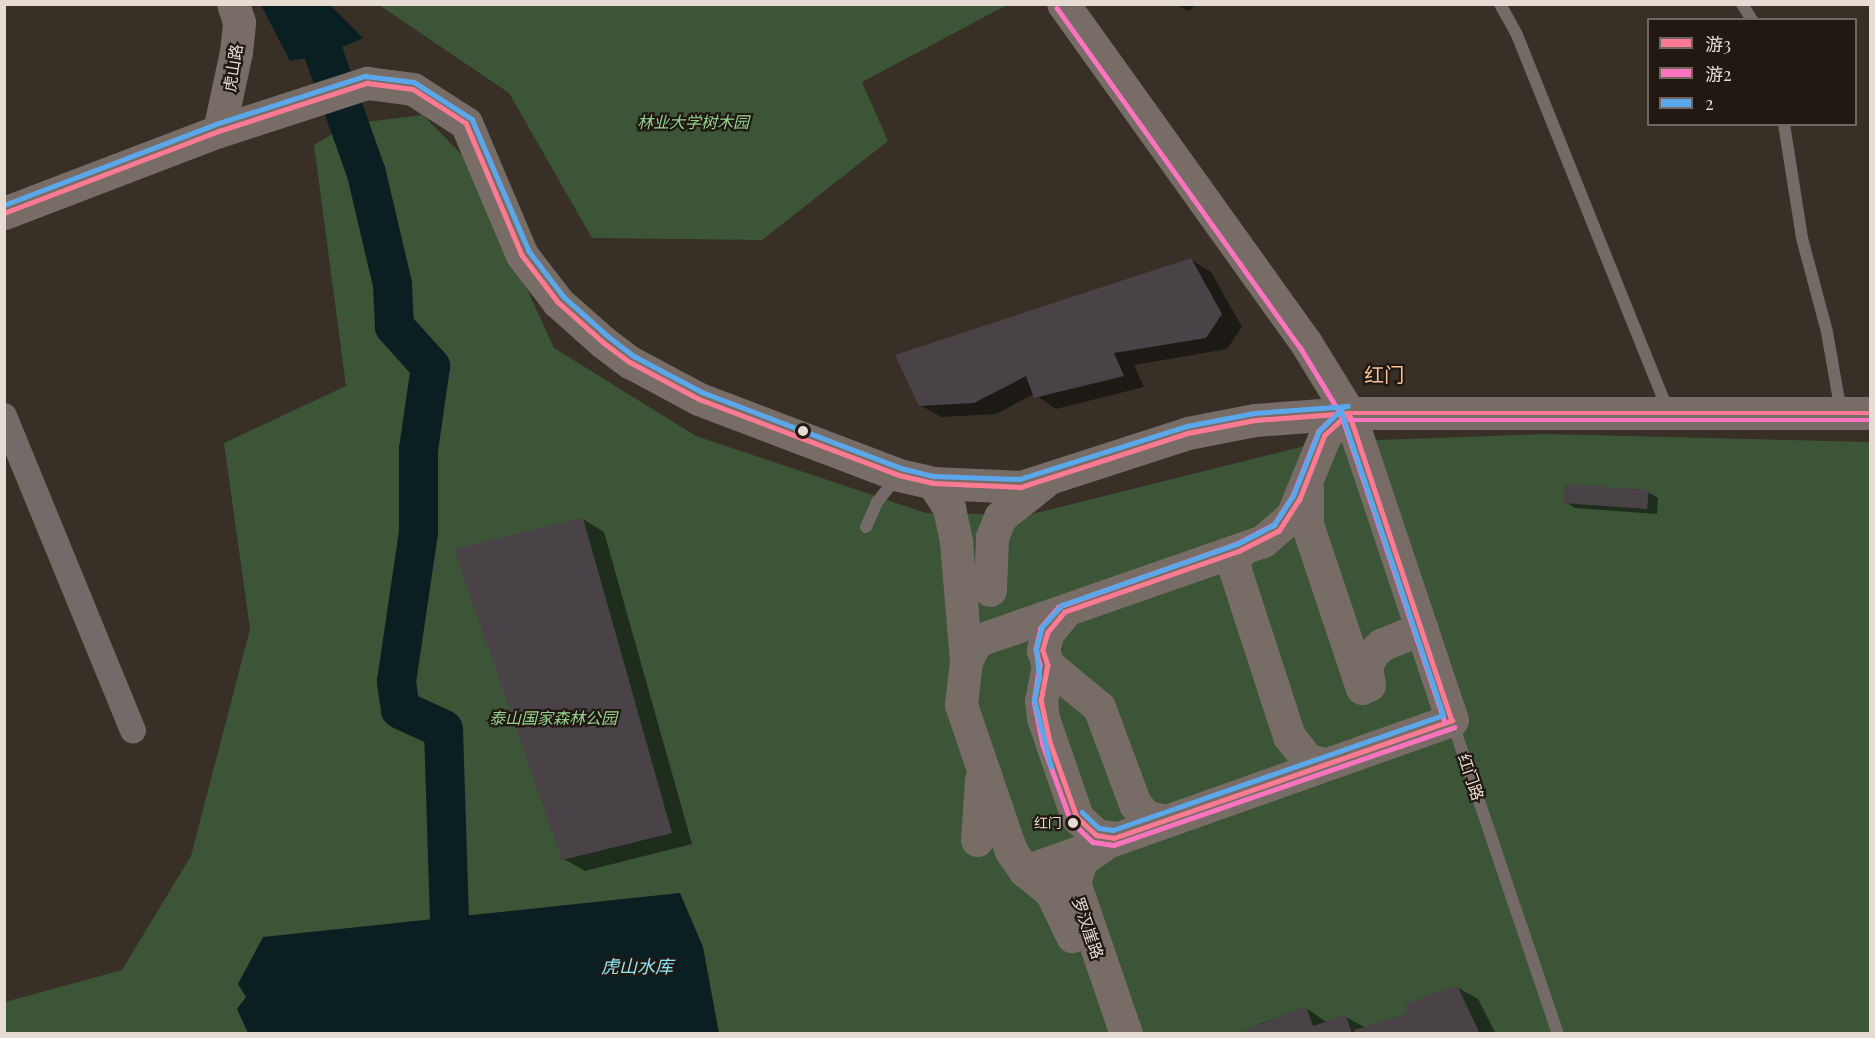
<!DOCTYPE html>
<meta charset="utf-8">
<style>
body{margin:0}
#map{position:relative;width:1875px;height:1038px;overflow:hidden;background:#382f26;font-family:"Playfair Display","Noto Sans SC",serif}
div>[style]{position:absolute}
.green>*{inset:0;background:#3b5536}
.water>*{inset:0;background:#091f22}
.shadow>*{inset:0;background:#0007}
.river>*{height:39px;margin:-19.5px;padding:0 19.5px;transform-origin:19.5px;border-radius:19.5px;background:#091f22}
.building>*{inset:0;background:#494348}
.lane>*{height:12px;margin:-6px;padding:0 6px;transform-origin:6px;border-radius:6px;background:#746a67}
.street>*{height:26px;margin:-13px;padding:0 13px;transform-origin:13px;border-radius:13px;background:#746a67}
.secondary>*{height:33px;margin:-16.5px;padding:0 16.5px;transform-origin:16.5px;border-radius:16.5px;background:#786c67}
.bus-1>*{height:4.5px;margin:-2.25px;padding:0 2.25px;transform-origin:2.25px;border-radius:2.25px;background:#fe7a93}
.bus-2>*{height:4.5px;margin:-2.25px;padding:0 2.25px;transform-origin:2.25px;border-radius:2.25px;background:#fc73be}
.bus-3>*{height:4.5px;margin:-2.25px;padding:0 2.25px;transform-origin:2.25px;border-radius:2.25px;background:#5aa8eb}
.dots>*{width:16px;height:16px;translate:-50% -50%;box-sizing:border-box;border:3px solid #201811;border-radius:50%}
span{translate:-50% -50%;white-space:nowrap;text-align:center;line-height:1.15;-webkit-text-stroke:4.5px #201811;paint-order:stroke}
.bus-label{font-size:14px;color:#e7dcd3}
.right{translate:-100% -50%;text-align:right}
.street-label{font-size:16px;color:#e7dcd3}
.park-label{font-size:16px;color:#93d18f;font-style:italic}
.water-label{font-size:18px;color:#8ee7f9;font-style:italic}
.quarter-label{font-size:20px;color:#f6c29a}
.frame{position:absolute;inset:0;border:6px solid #e7dcd3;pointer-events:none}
.legend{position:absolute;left:1647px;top:18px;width:210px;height:108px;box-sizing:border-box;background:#201811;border:2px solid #70665f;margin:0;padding:8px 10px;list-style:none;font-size:18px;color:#e7dcd3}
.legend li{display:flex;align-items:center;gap:12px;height:30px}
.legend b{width:30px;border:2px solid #70665f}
</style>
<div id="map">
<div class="green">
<i style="clip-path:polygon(379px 5px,1007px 5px,862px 82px,888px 141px,762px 240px,592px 238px,509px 93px)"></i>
<i style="clip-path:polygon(423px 115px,469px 162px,554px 348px,696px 436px,926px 513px,1028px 515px,1321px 442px,1545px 434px,1870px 442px,1870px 1033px,5px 1034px,5px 1002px,122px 970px,191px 856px,250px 629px,224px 443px,346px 386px,314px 145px,349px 124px)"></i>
</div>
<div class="water">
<i style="clip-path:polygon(261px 5px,330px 5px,363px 38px,324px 55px,290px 61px)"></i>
<i style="clip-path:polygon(680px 893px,703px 947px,719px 1033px,248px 1033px,237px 1009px,246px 997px,238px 984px,263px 937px)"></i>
</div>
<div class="shadow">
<i style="clip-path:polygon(1176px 4px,1197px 4px,1188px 11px)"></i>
<i style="clip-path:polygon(1190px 259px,1211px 272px,1242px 327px,1227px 349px,1134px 365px,1144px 387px,1056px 409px,1034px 394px,996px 414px,941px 417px,920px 405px)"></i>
<i style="clip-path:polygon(1648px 492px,1658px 498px,1657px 514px,1575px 508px,1565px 502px)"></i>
<i style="clip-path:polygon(583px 519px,604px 532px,692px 844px,585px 871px,564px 859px)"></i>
<i style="clip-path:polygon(1457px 987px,1478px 999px,1496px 1034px,1262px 1034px,1259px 1024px,1306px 1008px,1328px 1023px,1346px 1017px,1366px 1028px,1410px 1014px)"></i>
</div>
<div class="river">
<i style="left:324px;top:55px;width:125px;rotate:70.4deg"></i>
<i style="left:366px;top:173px;width:114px;rotate:76.8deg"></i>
<i style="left:392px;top:284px;width:42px;rotate:87.3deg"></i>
<i style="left:394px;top:326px;width:54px;rotate:48deg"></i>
<i style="left:430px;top:366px;width:84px;rotate:98.2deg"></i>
<i style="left:418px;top:449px;width:83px;rotate:90deg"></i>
<i style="left:418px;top:532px;width:151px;rotate:98.4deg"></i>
<i style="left:396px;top:681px;width:28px;rotate:82deg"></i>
<i style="left:400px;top:709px;width:47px;rotate:24.9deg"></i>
<i style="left:443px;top:729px;width:188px;rotate:88.2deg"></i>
</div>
<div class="building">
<i style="clip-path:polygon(1191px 258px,1222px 314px,1206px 338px,1114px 353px,1124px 376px,1034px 398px,1026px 376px,974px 403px,919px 406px,895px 355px)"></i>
<i style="clip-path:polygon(1565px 484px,1649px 490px,1647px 509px,1563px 503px)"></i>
<i style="clip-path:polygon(583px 518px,672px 833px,562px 860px,454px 549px)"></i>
<i style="clip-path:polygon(1457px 985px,1480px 1034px,1355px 1034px,1354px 1030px,1408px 1013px,1405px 1004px)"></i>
<i style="clip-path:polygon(1306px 1006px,1313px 1026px,1346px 1015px,1352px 1034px,1236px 1034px)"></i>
</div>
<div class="lane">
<i style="left:1500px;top:4px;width:35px;rotate:61deg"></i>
<i style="left:1517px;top:35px;width:404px;rotate:68.1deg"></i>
<i style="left:1742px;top:4px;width:19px;rotate:58deg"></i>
<i style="left:1784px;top:124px;width:115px;rotate:81deg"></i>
<i style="left:1802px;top:238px;width:97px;rotate:75.1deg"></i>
<i style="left:1827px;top:332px;width:81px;rotate:80.1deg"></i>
<i style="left:866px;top:527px;width:27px;rotate:-66deg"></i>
<i style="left:877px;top:502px;width:32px;rotate:-51deg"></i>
<i style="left:1452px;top:721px;width:330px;rotate:71.3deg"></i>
</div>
<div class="street">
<i style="left:4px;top:416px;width:340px;rotate:67.7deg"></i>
</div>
<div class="secondary">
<i style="left:219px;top:131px;width:81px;rotate:-77.9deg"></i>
<i style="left:236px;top:52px;width:30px;rotate:-84deg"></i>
<i style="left:239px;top:22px;width:19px;rotate:-108deg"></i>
<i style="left:4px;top:213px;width:230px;rotate:-20.9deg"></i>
<i style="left:219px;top:131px;width:156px;rotate:-18deg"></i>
<i style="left:367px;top:83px;width:46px;rotate:7.4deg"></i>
<i style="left:413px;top:89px;width:63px;rotate:32.7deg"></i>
<i style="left:466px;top:123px;width:143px;rotate:67deg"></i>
<i style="left:522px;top:255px;width:59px;rotate:52.5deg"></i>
<i style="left:558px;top:302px;width:60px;rotate:41.6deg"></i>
<i style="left:603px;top:342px;width:34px;rotate:37deg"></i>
<i style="left:630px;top:362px;width:78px;rotate:28.2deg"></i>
<i style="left:699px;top:399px;width:214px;rotate:20.8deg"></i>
<i style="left:899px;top:475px;width:35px;rotate:13deg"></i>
<i style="left:933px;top:483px;width:88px;rotate:2.6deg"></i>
<i style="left:1021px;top:487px;width:176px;rotate:-17.9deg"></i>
<i style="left:1188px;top:433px;width:68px;rotate:-11deg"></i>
<i style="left:1255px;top:420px;width:94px;rotate:-4.3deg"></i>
<i style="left:1349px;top:413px;width:521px"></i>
<i style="left:933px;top:483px;width:30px;rotate:57deg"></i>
<i style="left:949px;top:508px;width:35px;rotate:78deg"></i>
<i style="left:956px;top:542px;width:119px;rotate:85.2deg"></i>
<i style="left:966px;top:661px;width:44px;rotate:96.5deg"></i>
<i style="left:961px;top:705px;width:154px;rotate:71.1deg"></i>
<i style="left:1011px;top:851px;width:24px;rotate:55deg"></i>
<i style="left:1025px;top:871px;width:453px;rotate:-19.5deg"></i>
<i style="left:1452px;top:720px;width:324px;rotate:-108.5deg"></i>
<i style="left:1349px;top:413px;width:82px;rotate:-121.6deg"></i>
<i style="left:1306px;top:343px;width:417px;rotate:-125.6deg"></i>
<i style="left:1307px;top:488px;width:36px;rotate:90deg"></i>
<i style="left:1307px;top:524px;width:173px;rotate:71.5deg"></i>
<i style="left:1240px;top:551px;width:12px;rotate:121deg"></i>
<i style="left:1234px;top:561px;width:9px;rotate:84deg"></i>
<i style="left:1235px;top:570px;width:175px;rotate:72deg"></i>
<i style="left:1289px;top:736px;width:31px;rotate:52deg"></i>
<i style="left:1308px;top:760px;width:16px;rotate:14deg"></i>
<i style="left:990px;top:590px;width:53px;rotate:-87.8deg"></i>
<i style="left:992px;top:537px;width:22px;rotate:-68deg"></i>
<i style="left:1000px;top:517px;width:55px;rotate:-38.3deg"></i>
<i style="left:1065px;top:612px;width:26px;rotate:130deg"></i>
<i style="left:1048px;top:632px;width:19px;rotate:106deg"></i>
<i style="left:1043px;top:650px;width:16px;rotate:72deg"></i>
<i style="left:1048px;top:665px;width:66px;rotate:39.5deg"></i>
<i style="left:1099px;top:707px;width:103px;rotate:69.6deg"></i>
<i style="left:1135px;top:804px;width:18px;rotate:47deg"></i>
<i style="left:1147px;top:817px;width:15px;rotate:11deg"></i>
<i style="left:966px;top:661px;width:22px;rotate:-63deg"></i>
<i style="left:976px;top:641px;width:304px;rotate:-19.2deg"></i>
<i style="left:1263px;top:541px;width:38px;rotate:-41deg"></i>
<i style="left:1292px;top:516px;width:87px;rotate:-67.8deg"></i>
<i style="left:1325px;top:435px;width:33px;rotate:-43deg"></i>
<i style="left:1048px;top:665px;width:36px;rotate:101deg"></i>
<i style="left:1041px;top:700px;width:18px;rotate:84deg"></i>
<i style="left:1043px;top:718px;width:105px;rotate:71deg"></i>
<i style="left:1077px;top:817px;width:26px;rotate:43deg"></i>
<i style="left:1096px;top:835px;width:18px;rotate:9deg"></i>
<i style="left:1369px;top:685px;width:19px;rotate:-99deg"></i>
<i style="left:1366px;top:666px;width:13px;rotate:-63deg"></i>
<i style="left:1372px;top:654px;width:13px;rotate:-45deg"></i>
<i style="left:1381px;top:645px;width:44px;rotate:-22.5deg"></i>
<i style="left:977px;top:840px;width:60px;rotate:-86.2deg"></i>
<i style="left:1103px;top:845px;width:25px;rotate:146deg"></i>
<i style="left:1082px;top:859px;width:24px;rotate:109deg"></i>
<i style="left:1074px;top:882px;width:161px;rotate:71.1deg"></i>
<i style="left:1025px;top:871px;width:33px;rotate:39deg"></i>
<i style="left:1051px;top:892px;width:49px;rotate:64.5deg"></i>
</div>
<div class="bus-1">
<i style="left:4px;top:213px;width:230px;rotate:-20.9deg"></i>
<i style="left:219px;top:131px;width:156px;rotate:-18deg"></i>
<i style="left:367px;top:83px;width:46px;rotate:7.4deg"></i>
<i style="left:413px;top:89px;width:63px;rotate:32.7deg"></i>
<i style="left:466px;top:123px;width:143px;rotate:67deg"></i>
<i style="left:522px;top:255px;width:59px;rotate:52.5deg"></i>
<i style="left:558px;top:302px;width:60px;rotate:41.6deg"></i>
<i style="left:603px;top:342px;width:34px;rotate:37deg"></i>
<i style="left:630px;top:362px;width:78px;rotate:28.2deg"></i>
<i style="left:699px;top:399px;width:214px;rotate:20.8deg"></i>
<i style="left:899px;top:475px;width:35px;rotate:13deg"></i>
<i style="left:933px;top:483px;width:88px;rotate:2.6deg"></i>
<i style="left:1021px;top:487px;width:176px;rotate:-17.9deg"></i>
<i style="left:1188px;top:433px;width:68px;rotate:-11deg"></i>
<i style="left:1255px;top:420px;width:94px;rotate:-4.3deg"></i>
<i style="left:1349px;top:413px;width:521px"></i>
<i style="left:1349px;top:413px;width:33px;rotate:137deg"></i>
<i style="left:1325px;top:435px;width:69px;rotate:111.3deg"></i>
<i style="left:1300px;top:499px;width:38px;rotate:123deg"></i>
<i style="left:1279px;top:531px;width:44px;rotate:152.9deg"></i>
<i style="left:1240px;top:551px;width:185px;rotate:160.8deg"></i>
<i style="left:1065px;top:612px;width:26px;rotate:130deg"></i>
<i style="left:1048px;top:632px;width:19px;rotate:106deg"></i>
<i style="left:1043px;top:650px;width:16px;rotate:72deg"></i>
<i style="left:1048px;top:665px;width:36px;rotate:101deg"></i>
<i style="left:1041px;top:700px;width:43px;rotate:77.9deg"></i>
<i style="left:1050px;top:742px;width:80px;rotate:70.2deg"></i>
<i style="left:1077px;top:817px;width:26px;rotate:43deg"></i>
<i style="left:1096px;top:835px;width:18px;rotate:9deg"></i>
<i style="left:1114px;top:838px;width:358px;rotate:-19.2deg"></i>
<i style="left:1349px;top:413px;width:324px;rotate:71.5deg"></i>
</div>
<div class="bus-2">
<i style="left:1057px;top:8px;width:417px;rotate:54.4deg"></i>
<i style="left:1300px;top:347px;width:81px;rotate:58.7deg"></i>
<i style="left:1342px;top:416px;width:323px;rotate:71.4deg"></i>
<i style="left:1344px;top:407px;width:35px;rotate:136deg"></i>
<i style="left:1319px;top:431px;width:70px;rotate:111.8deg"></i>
<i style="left:1293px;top:496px;width:35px;rotate:123deg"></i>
<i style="left:1274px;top:525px;width:42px;rotate:152.8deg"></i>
<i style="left:1237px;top:544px;width:189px;rotate:160.5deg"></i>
<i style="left:1059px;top:607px;width:28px;rotate:131deg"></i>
<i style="left:1041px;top:628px;width:22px;rotate:103deg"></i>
<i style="left:1036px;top:649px;width:16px;rotate:76deg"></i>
<i style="left:1040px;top:665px;width:36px;rotate:99deg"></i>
<i style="left:1034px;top:701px;width:45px;rotate:78.4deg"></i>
<i style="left:1043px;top:745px;width:81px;rotate:69.8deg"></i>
<i style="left:1071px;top:821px;width:30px;rotate:44deg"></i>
<i style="left:1093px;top:842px;width:21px;rotate:8deg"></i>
<i style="left:1114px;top:845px;width:360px;rotate:-19.1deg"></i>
<i style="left:1349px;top:420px;width:521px"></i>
</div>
<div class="bus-3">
<i style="left:4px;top:205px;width:227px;rotate:-20.9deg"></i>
<i style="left:216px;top:124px;width:157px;rotate:-17.9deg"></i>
<i style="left:365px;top:76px;width:49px;rotate:7deg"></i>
<i style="left:414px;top:82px;width:69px;rotate:32.5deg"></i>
<i style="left:472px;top:119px;width:144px;rotate:66.6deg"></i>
<i style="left:529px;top:251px;width:58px;rotate:52.7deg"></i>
<i style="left:564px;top:297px;width:59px;rotate:41.6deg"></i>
<i style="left:608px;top:336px;width:33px;rotate:38deg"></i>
<i style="left:634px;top:356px;width:77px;rotate:27.9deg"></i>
<i style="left:702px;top:392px;width:213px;rotate:20.9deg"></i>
<i style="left:901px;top:468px;width:34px;rotate:14deg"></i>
<i style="left:934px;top:476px;width:86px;rotate:2deg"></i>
<i style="left:1020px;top:479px;width:175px;rotate:-17.6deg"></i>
<i style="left:1187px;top:426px;width:68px;rotate:-11deg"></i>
<i style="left:1254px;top:413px;width:94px;rotate:-4.3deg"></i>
<i style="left:1051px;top:767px;width:69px;rotate:-104.2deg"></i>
<i style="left:1034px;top:700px;width:24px;rotate:-78deg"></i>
<i style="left:1039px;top:677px;width:28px;rotate:-96deg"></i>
<i style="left:1036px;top:649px;width:23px;rotate:-75deg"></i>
<i style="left:1042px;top:627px;width:30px;rotate:-48deg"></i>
<i style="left:1062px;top:605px;width:185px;rotate:-19.2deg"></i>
<i style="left:1237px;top:544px;width:42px;rotate:-27.2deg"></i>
<i style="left:1274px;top:525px;width:35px;rotate:-57deg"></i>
<i style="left:1293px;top:496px;width:70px;rotate:-68.2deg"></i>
<i style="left:1319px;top:431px;width:35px;rotate:-44deg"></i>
<i style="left:1082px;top:812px;width:23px;rotate:43deg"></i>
<i style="left:1099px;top:828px;width:14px;rotate:8deg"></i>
<i style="left:1113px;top:830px;width:349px;rotate:-19.2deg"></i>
<i style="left:1443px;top:715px;width:317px;rotate:-108.6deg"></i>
</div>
<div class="dots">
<i style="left:803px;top:431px;background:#e7dcd3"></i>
<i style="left:1073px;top:823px;background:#e7dcd3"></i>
</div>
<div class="bus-label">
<span class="right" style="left:1062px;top:823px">红门</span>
</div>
<div class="street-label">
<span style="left:233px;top:68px;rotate:-81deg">虎山路</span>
<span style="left:1471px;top:777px;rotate:71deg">红门路</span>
<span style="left:1088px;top:928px;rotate:71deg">罗汉崖路</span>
</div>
<div class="park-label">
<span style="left:693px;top:122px">林业大学树木园</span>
<span style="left:553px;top:718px">泰山国家森林公园</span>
</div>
<div class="water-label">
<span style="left:637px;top:966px">虎山水库</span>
</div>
<div class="quarter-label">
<span style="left:1384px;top:373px">红门</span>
</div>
<div class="frame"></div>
<ul class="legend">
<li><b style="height:8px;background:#fe7a93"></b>游3</li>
<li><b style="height:8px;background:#fc73be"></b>游2</li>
<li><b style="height:8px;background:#5aa8eb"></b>2</li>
</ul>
</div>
